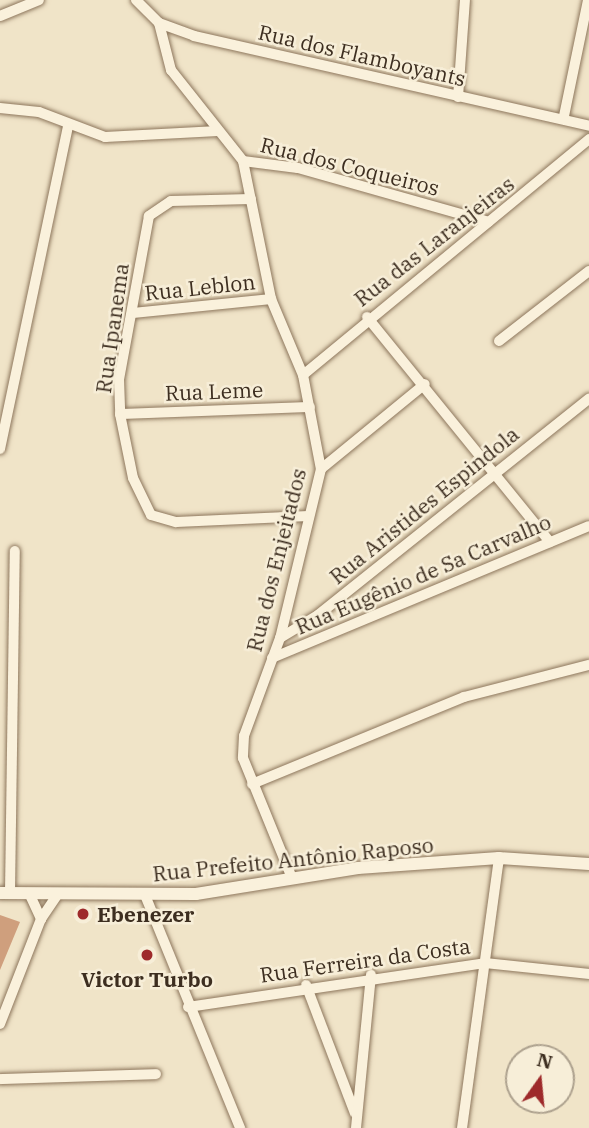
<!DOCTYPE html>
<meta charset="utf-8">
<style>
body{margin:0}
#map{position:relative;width:589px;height:1128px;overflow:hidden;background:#f0e4c8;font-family:"IBM Plex Serif",serif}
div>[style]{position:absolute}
.building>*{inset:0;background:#cf9f7d}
.roads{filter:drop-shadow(0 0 2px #8d765c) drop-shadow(0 0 2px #8d765c)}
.minor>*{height:10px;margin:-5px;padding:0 5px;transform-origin:5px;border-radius:5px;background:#faf1dc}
.tertiary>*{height:12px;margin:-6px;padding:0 6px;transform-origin:6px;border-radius:6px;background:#faf1dc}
.dots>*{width:19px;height:19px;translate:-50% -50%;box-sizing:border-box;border:4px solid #f7eed8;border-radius:50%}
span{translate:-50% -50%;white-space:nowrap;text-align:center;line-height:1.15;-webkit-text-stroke:5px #f7eed8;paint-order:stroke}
.street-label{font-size:21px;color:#3d2e20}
.poi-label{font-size:21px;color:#3d2e20;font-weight:700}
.left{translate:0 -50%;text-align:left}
.north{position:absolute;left:505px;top:1044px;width:70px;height:70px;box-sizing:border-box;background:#f7eed8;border:2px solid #ada18e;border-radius:50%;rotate:15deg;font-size:19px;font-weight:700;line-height:28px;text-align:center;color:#3d2e20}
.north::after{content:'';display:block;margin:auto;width:24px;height:32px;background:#9e2a2b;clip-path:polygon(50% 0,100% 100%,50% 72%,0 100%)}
</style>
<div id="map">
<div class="building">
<i style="clip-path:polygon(0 915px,20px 922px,0 970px)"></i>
</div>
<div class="roads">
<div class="minor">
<i style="left:136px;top:0;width:33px;rotate:45deg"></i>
<i style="left:159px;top:23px;width:37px;rotate:20deg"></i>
<i style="left:194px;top:36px;width:405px;rotate:12.8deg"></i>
<i style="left:0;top:16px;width:42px;rotate:-22.3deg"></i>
<i style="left:159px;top:23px;width:49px;rotate:75.7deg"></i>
<i style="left:171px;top:70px;width:116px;rotate:51.6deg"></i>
<i style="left:243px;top:161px;width:141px;rotate:78.5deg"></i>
<i style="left:271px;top:299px;width:82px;rotate:67.2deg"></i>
<i style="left:303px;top:375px;width:96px;rotate:79.2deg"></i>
<i style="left:321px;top:469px;width:174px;rotate:103.6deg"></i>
<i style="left:280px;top:638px;width:104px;rotate:110.2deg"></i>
<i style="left:244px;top:736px;width:22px;rotate:93deg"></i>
<i style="left:243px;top:758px;width:130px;rotate:67.8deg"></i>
<i style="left:458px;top:97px;width:97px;rotate:-85.9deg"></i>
<i style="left:0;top:108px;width:39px;rotate:6deg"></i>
<i style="left:39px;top:112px;width:71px;rotate:20.7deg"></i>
<i style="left:105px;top:137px;width:113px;rotate:-3deg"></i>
<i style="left:564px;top:116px;width:118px;rotate:-78.3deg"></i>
<i style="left:243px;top:161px;width:55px;rotate:7.3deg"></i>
<i style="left:298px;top:168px;width:198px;rotate:15.8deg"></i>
<i style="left:251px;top:199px;width:80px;rotate:178.6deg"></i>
<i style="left:171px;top:201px;width:27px;rotate:146deg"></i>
<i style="left:149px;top:216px;width:166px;rotate:100.4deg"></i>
<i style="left:119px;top:379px;width:35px;rotate:88deg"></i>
<i style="left:120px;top:414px;width:65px;rotate:78.5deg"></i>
<i style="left:133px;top:478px;width:41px;rotate:64.1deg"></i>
<i style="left:151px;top:515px;width:26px;rotate:16deg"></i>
<i style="left:176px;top:522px;width:133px;rotate:-2.6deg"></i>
<i style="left:133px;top:313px;width:139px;rotate:-5.8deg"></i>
<i style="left:367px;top:317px;width:290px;rotate:50.9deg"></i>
<i style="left:499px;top:341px;width:114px;rotate:-37.9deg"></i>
<i style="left:303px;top:375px;width:371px;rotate:-39.5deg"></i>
<i style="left:120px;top:414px;width:190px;rotate:-2.1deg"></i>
<i style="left:0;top:449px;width:330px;rotate:-78.1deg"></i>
<i style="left:321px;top:469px;width:134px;rotate:-39.3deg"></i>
<i style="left:280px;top:638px;width:44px;rotate:-31.2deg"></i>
<i style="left:318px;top:615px;width:347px;rotate:-38.6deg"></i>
<i style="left:272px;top:658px;width:343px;rotate:-22.6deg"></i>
<i style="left:252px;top:784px;width:229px;rotate:-22.3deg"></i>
<i style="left:464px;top:697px;width:129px;rotate:-14.4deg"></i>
<i style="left:10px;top:893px;width:342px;rotate:-89.2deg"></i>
<i style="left:29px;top:893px;width:29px;rotate:65deg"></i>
<i style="left:145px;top:895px;width:252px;rotate:67.8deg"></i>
<i style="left:306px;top:985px;width:137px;rotate:69.1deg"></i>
<i style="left:188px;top:1007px;width:300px;rotate:-8.4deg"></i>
<i style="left:485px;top:963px;width:105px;rotate:6deg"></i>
<i style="left:0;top:1024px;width:113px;rotate:-68.7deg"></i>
<i style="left:41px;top:919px;width:30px;rotate:-56deg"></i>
<i style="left:0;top:1079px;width:156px;rotate:-1.8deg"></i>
<i style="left:356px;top:1128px;width:154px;rotate:-84.4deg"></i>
<i style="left:462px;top:1128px;width:273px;rotate:-82.2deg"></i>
</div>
<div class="tertiary">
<i style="left:0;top:893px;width:196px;rotate:0.3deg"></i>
<i style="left:196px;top:894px;width:164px;rotate:-9.1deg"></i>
<i style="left:358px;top:868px;width:141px;rotate:-4.1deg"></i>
<i style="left:499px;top:858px;width:90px;rotate:3.8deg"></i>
</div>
</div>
<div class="dots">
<i style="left:83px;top:914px;background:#9e2a2b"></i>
<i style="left:147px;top:955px;background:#9e2a2b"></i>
</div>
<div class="street-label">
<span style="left:362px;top:55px;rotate:13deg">Rua dos Flamboyants</span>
<span style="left:350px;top:166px;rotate:14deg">Rua dos Coqueiros</span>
<span style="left:434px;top:241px;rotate:-38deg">Rua das Laranjeiras</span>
<span style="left:200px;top:287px;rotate:-6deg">Rua Leblon</span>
<span style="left:112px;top:328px;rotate:-82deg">Rua Ipanema</span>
<span style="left:214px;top:391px;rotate:-2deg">Rua Leme</span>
<span style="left:424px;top:505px;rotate:-39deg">Rua Aristides Espindola</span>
<span style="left:276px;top:560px;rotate:-76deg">Rua dos Enjeitados</span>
<span style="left:423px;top:574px;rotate:-23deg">Rua Eugênio de Sa Carvalho</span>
<span style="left:293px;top:859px;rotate:-6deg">Rua Prefeito Antônio Raposo</span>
<span style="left:365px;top:960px;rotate:-8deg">Rua Ferreira da Costa</span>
</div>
<div class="poi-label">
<span class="left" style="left:97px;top:914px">Ebenezer</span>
<span style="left:147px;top:979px">Victor Turbo</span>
</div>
<div class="north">N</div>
</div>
